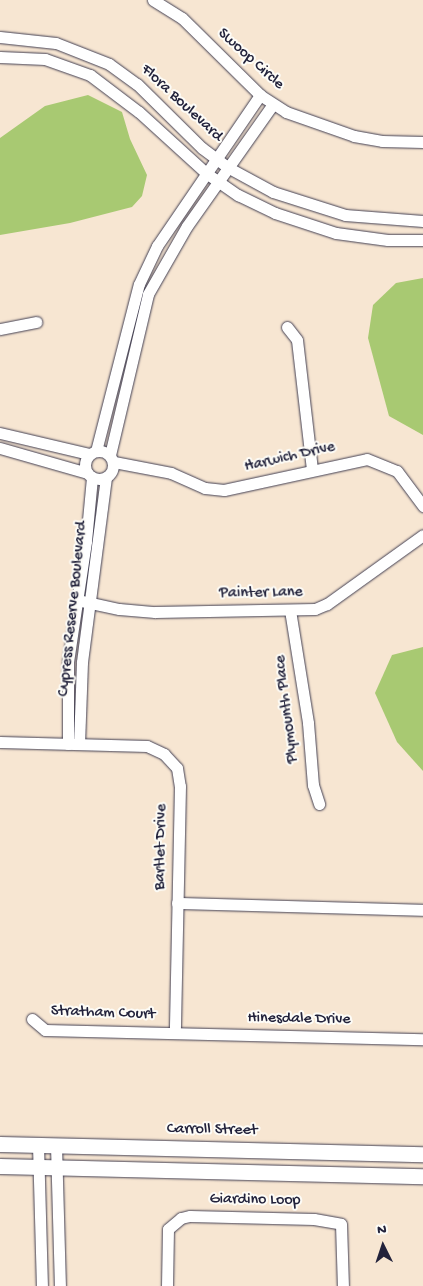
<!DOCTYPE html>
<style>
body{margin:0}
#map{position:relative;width:423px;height:1286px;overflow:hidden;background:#f7e6d2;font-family:"Gochi Hand",sans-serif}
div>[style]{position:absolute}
.green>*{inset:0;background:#a8c972}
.roads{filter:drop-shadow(0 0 1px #423f52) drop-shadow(0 0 1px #423f52)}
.minor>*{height:11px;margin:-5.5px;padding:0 5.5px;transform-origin:5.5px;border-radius:5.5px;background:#fff}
.minor>.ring{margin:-5.5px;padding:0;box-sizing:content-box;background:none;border:11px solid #fff;border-radius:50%}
.major>*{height:15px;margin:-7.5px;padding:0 7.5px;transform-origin:7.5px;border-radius:7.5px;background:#fff}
span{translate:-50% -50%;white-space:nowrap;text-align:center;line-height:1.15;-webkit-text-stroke:4px #fdfcf7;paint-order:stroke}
.street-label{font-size:16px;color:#22223b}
.north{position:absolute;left:358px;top:1221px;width:50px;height:50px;-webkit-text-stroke:4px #fdfcf7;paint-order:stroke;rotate:356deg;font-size:14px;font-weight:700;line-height:20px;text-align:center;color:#22223b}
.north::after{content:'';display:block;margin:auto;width:18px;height:22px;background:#22223b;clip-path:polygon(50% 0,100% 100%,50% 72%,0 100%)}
</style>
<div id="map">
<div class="green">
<i style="clip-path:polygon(88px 95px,122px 112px,130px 139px,147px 175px,142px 196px,132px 207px,70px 223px,0 235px,0 138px,45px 106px)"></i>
<i style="clip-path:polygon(423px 278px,423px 435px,389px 416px,368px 338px,373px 305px,396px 283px)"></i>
<i style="clip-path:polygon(423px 647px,423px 771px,397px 742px,375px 693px,392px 655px)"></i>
</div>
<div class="roads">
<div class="minor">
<i style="left:153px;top:0;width:34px;rotate:32deg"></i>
<i style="left:182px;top:18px;width:110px;rotate:44.6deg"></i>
<i style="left:260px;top:95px;width:31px;rotate:33deg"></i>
<i style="left:286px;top:112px;width:72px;rotate:19.4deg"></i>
<i style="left:354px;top:136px;width:28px;rotate:10deg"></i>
<i style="left:382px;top:141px;width:41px;rotate:1.4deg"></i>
<i style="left:0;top:37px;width:56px;rotate:6.1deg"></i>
<i style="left:56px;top:43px;width:57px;rotate:21.6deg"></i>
<i style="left:109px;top:64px;width:34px;rotate:36deg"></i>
<i style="left:137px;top:84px;width:91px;rotate:44.6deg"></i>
<i style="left:202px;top:148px;width:34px;rotate:37deg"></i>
<i style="left:229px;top:168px;width:50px;rotate:28.6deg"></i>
<i style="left:273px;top:192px;width:76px;rotate:17.7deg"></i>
<i style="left:345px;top:215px;width:78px;rotate:4.4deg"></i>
<i style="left:0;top:57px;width:45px;rotate:2.5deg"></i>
<i style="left:45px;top:59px;width:48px;rotate:19.6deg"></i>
<i style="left:90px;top:75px;width:61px;rotate:37.1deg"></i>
<i style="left:139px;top:112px;width:91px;rotate:42.3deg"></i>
<i style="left:206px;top:173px;width:39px;rotate:35deg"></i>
<i style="left:238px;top:195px;width:41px;rotate:25.9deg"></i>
<i style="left:275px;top:213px;width:64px;rotate:18.2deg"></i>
<i style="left:336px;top:233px;width:52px;rotate:7.7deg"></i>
<i style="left:388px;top:240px;width:35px"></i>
<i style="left:287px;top:327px;width:16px;rotate:52deg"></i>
<i style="left:297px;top:340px;width:130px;rotate:83.4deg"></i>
<i style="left:0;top:329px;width:37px;rotate:-11deg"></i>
<i style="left:0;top:433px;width:91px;rotate:13.3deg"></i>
<i style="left:0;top:448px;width:91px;rotate:16deg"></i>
<i class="ring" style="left:85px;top:451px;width:17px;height:17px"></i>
<i style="left:96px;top:451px;width:172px;rotate:-75.6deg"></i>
<i style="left:139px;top:284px;width:42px;rotate:-64.7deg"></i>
<i style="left:157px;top:246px;width:183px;rotate:-55.7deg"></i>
<i style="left:110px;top:455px;width:165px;rotate:-76.7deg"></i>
<i style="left:148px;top:294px;width:78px;rotate:-60.2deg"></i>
<i style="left:187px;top:226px;width:149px;rotate:-54.8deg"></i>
<i style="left:114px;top:462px;width:58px;rotate:10.9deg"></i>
<i style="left:171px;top:473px;width:37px;rotate:24deg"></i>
<i style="left:205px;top:488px;width:19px;rotate:6deg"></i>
<i style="left:224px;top:490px;width:146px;rotate:-12.2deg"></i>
<i style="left:367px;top:459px;width:32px;rotate:22deg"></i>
<i style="left:397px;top:471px;width:44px;rotate:53.4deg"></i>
<i style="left:77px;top:600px;width:43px;rotate:12.1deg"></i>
<i style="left:119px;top:609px;width:36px;rotate:5deg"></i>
<i style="left:155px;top:612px;width:160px;rotate:-1.1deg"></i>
<i style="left:315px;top:609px;width:13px;rotate:-23deg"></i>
<i style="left:327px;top:604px;width:118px;rotate:-35.7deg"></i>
<i style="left:290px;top:610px;width:114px;rotate:80.9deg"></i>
<i style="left:308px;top:723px;width:62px;rotate:85.4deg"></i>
<i style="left:313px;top:785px;width:20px;rotate:72deg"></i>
<i style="left:0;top:742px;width:147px;rotate:1.6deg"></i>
<i style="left:147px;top:746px;width:19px;rotate:25deg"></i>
<i style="left:164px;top:754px;width:19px;rotate:47deg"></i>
<i style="left:177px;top:768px;width:18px;rotate:81deg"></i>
<i style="left:180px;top:786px;width:247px;rotate:91.2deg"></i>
<i style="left:68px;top:744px;width:82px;rotate:-90deg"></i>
<i style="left:68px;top:662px;width:122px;rotate:-81.5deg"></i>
<i style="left:86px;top:541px;width:64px;rotate:-84.6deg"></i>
<i style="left:79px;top:744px;width:82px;rotate:-87.9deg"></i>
<i style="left:82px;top:662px;width:186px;rotate:-82.6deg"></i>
<i style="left:177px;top:903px;width:246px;rotate:1.6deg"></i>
<i style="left:32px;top:1019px;width:17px;rotate:40deg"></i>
<i style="left:45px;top:1030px;width:378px;rotate:1.4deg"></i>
<i style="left:38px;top:1145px;width:141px;rotate:88.4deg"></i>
<i style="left:56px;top:1145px;width:141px;rotate:88.4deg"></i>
<i style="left:167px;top:1286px;width:57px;rotate:-89deg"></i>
<i style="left:168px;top:1229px;width:17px;rotate:-40deg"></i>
<i style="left:181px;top:1218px;width:9px;rotate:-13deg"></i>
<i style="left:190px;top:1216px;width:124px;rotate:1.4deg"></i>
<i style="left:314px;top:1219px;width:27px;rotate:10deg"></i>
<i style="left:341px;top:1224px;width:62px;rotate:88.2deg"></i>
</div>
<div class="major">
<i style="left:0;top:1144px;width:423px;rotate:1.4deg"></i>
<i style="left:0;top:1166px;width:423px;rotate:1.4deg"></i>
</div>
</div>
<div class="street-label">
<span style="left:250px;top:60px;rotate:42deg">Swoop Circle</span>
<span style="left:181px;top:104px;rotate:43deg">Flora Boulevard</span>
<span style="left:290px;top:458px;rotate:-13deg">Harwich Drive</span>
<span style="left:261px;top:594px;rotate:-1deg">Painter Lane</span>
<span style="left:74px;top:609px;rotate:-84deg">Cypress Reserve Boulevard</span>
<span style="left:288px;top:709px;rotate:-97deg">Plymounth Place</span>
<span style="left:162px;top:847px;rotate:-89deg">Bartlet Drive</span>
<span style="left:103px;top:1014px;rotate:2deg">Stratham Court</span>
<span style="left:299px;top:1020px;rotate:1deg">Hinesdale Drive</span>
<span style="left:212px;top:1131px;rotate:1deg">Carroll Street</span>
<span style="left:255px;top:1201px;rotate:1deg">Giardino Loop</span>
</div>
<div class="north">N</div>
</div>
